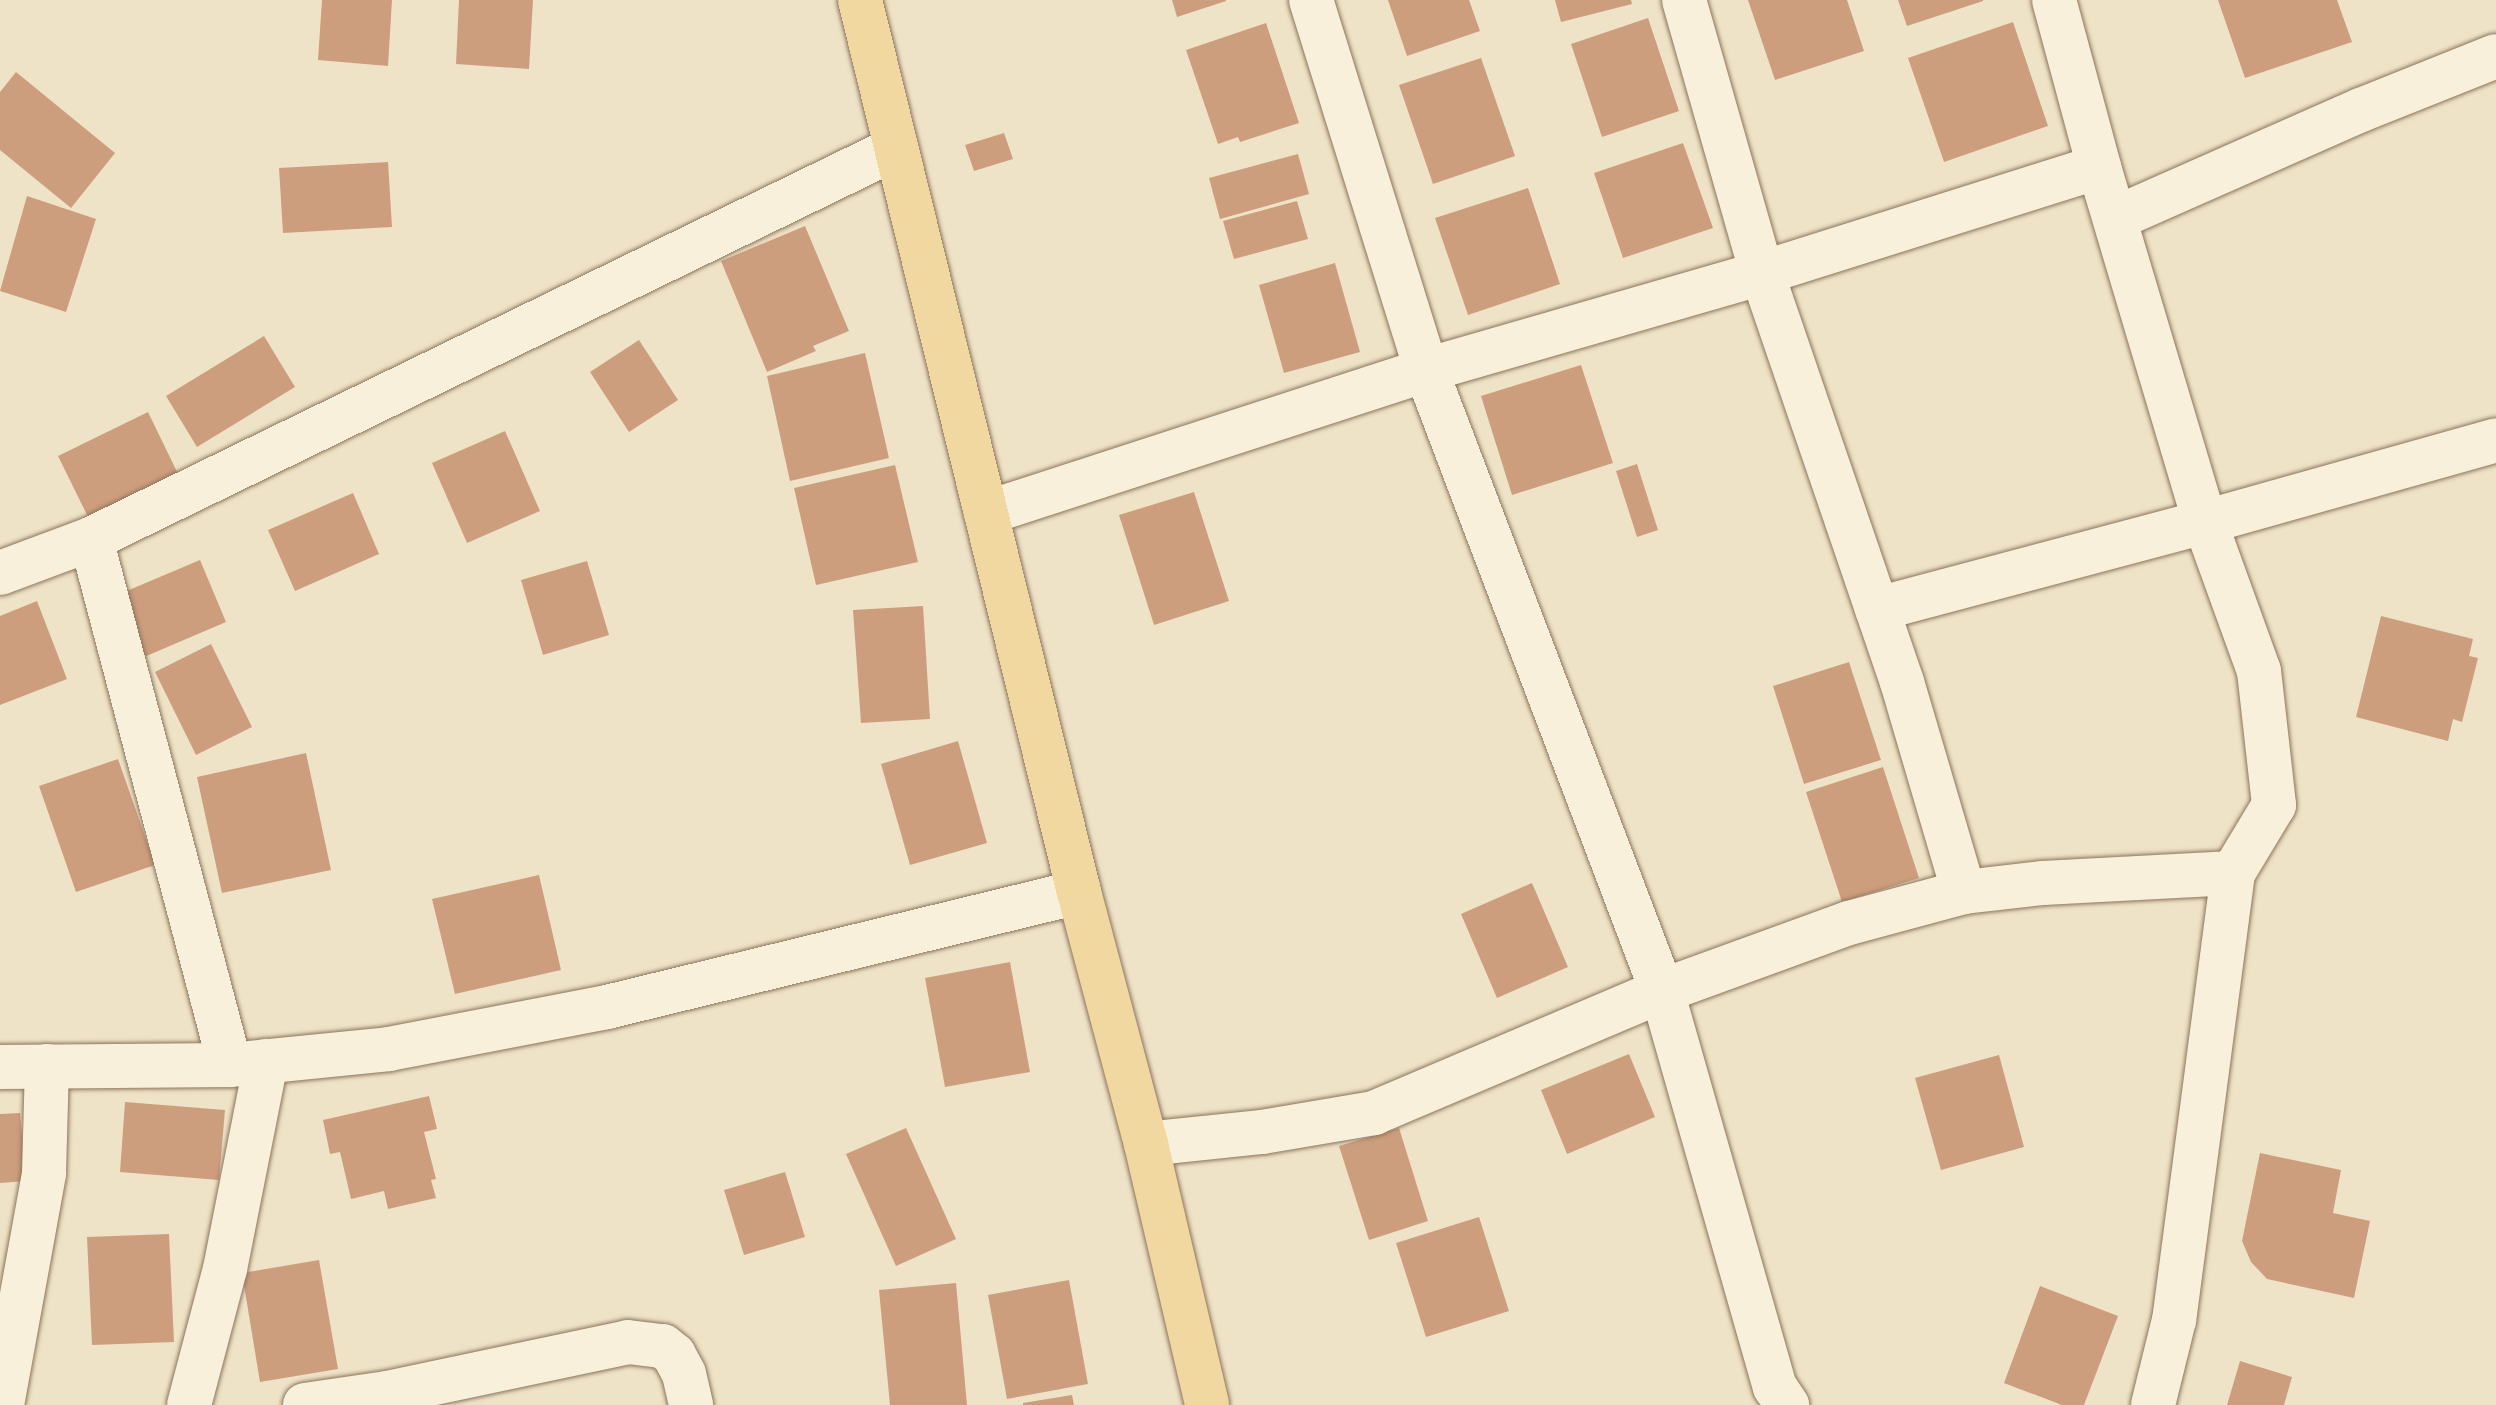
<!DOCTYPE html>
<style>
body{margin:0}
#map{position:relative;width:2496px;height:1405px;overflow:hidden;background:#efe3c7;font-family:"Crimson Pro",serif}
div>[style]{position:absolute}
.building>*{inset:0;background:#cd9e7d}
.roads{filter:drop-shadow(0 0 2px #8b755c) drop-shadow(0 0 2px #8b755c)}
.minor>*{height:44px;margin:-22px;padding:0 22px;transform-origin:22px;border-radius:22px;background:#f9f0db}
.major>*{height:44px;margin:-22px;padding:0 22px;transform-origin:22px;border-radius:22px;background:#f1d7a0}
span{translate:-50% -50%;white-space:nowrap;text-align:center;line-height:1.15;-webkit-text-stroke:7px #f6edd7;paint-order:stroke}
</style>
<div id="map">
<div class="building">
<i style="clip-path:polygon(322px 0,392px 0,388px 66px,318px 60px)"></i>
<i style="clip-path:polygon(459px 0,533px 0,529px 69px,456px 64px)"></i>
<i style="clip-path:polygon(1172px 0,1226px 0,1226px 1px,1177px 17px)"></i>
<i style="clip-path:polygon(1388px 0,1469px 0,1480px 31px,1407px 56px)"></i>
<i style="clip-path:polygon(1555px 0,1631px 0,1632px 4px,1561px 22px)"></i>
<i style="clip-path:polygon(1748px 0,1847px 0,1864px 51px,1775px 80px)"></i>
<i style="clip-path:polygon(1898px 0,1983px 0,1983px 1px,1907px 26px)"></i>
<i style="clip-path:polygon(2218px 0,2337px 0,2352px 42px,2245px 78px)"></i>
<i style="clip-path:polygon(1648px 18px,1679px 111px,1602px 137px,1571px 44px)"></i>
<i style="clip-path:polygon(2013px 22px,2048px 126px,1944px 162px,1908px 58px)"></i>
<i style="clip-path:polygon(1266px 23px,1299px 123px,1240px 142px,1238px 137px,1218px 144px,1186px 50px)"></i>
<i style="clip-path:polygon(1481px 58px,1515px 156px,1433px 184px,1399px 85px)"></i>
<i style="clip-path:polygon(16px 72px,115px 153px,71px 208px,0 150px,0 92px)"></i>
<i style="clip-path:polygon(1004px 133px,1013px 159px,974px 171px,965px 145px)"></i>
<i style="clip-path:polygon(1683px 143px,1713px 228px,1623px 258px,1594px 173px)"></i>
<i style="clip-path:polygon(1298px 154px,1309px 194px,1220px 219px,1209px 178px)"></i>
<i style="clip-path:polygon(388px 162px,392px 227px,283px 233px,279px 168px)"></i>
<i style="clip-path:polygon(1528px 188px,1560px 284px,1468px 315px,1435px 218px)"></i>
<i style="clip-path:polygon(27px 196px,96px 219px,66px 312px,0 291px)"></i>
<i style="clip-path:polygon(1297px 201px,1308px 239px,1234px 259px,1223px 221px)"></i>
<i style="clip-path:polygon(805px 226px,849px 331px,813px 346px,816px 351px,767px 372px,721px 261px)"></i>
<i style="clip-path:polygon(1335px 263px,1360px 352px,1284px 373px,1259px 285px)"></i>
<i style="clip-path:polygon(264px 336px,295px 387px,197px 447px,166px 396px)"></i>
<i style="clip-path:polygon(639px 340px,678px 400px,629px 432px,590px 372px)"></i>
<i style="clip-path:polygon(865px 353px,889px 458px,790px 481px,767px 376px)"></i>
<i style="clip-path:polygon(1581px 365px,1613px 463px,1512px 495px,1481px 396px)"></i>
<i style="clip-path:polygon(148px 412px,180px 478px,90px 521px,58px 456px)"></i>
<i style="clip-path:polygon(505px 431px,540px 511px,467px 543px,432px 463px)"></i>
<i style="clip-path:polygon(1637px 464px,1658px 530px,1637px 537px,1616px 471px)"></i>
<i style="clip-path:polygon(895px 465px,918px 562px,816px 585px,794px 488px)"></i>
<i style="clip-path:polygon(1194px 492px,1229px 601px,1154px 625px,1119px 515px)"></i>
<i style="clip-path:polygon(353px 493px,379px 554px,295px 591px,268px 530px)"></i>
<i style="clip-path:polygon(200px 560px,226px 622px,137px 660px,110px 598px)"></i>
<i style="clip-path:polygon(587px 561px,609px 635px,543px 655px,521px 580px)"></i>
<i style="clip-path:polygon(37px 601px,67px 679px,0 705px,0 616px)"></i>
<i style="clip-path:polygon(923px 606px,930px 719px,861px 723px,853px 610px)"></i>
<i style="clip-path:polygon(2381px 616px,2473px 639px,2469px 656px,2478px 658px,2462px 722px,2453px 719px,2448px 741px,2356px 717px)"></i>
<i style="clip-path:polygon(211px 644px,252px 727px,196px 755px,155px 672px)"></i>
<i style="clip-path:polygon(1849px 662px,1881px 760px,1804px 784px,1773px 686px)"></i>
<i style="clip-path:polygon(958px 741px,987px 843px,910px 865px,881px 764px)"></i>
<i style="clip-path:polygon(306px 753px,331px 870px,222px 893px,197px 777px)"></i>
<i style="clip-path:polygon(118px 759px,155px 865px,76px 892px,39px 786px)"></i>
<i style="clip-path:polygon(1883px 767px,1919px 878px,1842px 902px,1806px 792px)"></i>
<i style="clip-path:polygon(539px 875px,561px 970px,455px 994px,432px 899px)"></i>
<i style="clip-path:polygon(1532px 883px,1568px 967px,1497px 998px,1461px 914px)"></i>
<i style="clip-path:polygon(1010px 962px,1030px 1072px,945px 1087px,925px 978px)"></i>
<i style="clip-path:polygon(1629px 1054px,1655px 1117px,1567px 1154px,1541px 1090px)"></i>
<i style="clip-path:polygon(1999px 1055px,2024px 1147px,1941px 1170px,1915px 1078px)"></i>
<i style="clip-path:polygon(429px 1096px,437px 1129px,424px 1132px,436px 1179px,431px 1180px,436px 1198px,388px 1209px,384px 1191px,351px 1199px,340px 1152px,330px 1154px,323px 1120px)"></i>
<i style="clip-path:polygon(125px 1102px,225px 1110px,219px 1180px,120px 1172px)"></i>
<i style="clip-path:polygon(20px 1113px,26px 1181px,0 1183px,0 1114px)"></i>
<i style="clip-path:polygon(906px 1128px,956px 1239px,896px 1266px,846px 1154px)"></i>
<i style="clip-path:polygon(1399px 1128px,1428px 1221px,1369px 1240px,1339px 1146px)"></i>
<i style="clip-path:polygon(2260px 1153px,2341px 1170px,2333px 1213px,2370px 1221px,2354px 1298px,2267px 1279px,2251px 1262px,2242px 1241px)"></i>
<i style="clip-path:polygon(785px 1172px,805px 1237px,744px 1255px,724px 1190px)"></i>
<i style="clip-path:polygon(1479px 1217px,1509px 1311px,1426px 1337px,1396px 1243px)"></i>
<i style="clip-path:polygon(169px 1234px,174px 1342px,92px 1345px,87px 1237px)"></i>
<i style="clip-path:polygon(319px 1260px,338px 1369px,260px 1382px,242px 1273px)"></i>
<i style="clip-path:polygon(1069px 1280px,1088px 1384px,1007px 1399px,988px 1295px)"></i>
<i style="clip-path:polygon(956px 1283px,967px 1405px,890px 1405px,879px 1290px)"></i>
<i style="clip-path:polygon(2040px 1286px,2118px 1316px,2084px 1405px,2062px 1405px,2004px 1383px)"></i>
<i style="clip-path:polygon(2240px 1361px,2292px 1377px,2284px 1405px,2227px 1405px)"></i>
<i style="clip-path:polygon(1072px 1395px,1074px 1405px,1023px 1405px,1023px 1403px)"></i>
</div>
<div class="roads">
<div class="minor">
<i style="left:1311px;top:0;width:387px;rotate:72.7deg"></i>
<i style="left:1426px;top:370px;width:664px;rotate:69.19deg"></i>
<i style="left:1662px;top:991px;width:412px;rotate:74.1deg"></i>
<i style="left:1775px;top:1387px;width:22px;rotate:56deg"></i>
<i style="left:1684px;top:0;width:284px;rotate:74.1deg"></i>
<i style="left:1762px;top:273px;width:432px;rotate:71.1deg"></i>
<i style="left:1902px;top:682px;width:219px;rotate:73.6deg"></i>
<i style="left:2054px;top:0;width:173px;rotate:74.9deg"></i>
<i style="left:2099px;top:167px;width:370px;rotate:73.4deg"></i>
<i style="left:2205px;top:522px;width:302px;rotate:-15.7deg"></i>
<i style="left:2116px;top:218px;width:268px;rotate:-23.8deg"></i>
<i style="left:2361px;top:110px;width:145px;rotate:-21.8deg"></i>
<i style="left:986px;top:513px;width:463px;rotate:-18deg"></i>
<i style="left:1426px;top:370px;width:350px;rotate:-16.1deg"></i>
<i style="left:1762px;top:273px;width:353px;rotate:-17.5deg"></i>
<i style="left:91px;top:539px;width:544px;rotate:75.2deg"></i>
<i style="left:0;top:573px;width:97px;rotate:-20.5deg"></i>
<i style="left:91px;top:539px;width:895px;rotate:-25.91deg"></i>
<i style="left:1877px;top:609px;width:339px;rotate:-14.9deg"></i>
<i style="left:2205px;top:522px;width:158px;rotate:70.1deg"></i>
<i style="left:2259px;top:671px;width:135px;rotate:83.6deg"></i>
<i style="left:2274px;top:805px;width:79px;rotate:121.1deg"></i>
<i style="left:2233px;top:873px;width:451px;rotate:97.5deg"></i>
<i style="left:2174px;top:1320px;width:88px;rotate:103.9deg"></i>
<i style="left:0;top:1067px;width:230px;rotate:-0.5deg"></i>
<i style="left:230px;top:1065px;width:160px;rotate:-5.7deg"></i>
<i style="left:389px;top:1049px;width:222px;rotate:-10.9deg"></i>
<i style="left:607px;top:1007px;width:486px;rotate:-13.7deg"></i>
<i style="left:1146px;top:1144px;width:117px;rotate:-5.9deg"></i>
<i style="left:1262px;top:1132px;width:114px;rotate:-9.6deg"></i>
<i style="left:1374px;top:1113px;width:313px;rotate:-23deg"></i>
<i style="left:1662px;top:991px;width:199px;rotate:-20deg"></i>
<i style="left:1849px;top:923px;width:119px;rotate:-15.1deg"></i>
<i style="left:1964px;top:892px;width:80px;rotate:-6.5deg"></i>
<i style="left:2043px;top:883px;width:190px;rotate:-3deg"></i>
<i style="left:2px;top:1405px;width:236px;rotate:-79.7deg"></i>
<i style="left:44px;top:1173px;width:107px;rotate:-88.4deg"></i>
<i style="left:189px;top:1405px;width:141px;rotate:-75.2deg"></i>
<i style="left:225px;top:1269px;width:212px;rotate:-78.8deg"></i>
<i style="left:305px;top:1405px;width:83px;rotate:-8.3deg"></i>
<i style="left:387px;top:1393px;width:246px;rotate:-11.9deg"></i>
<i style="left:628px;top:1342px;width:35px;rotate:7deg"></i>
<i style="left:663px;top:1346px;width:14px;rotate:39deg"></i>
<i style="left:674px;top:1355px;width:21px;rotate:62deg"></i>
<i style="left:684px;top:1374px;width:32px;rotate:77deg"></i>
</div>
<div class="major">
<i style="left:860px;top:0;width:918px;rotate:76.21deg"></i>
<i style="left:1079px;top:892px;width:261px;rotate:75.1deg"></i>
<i style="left:1146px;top:1144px;width:268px;rotate:76.8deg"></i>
</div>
</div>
</div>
